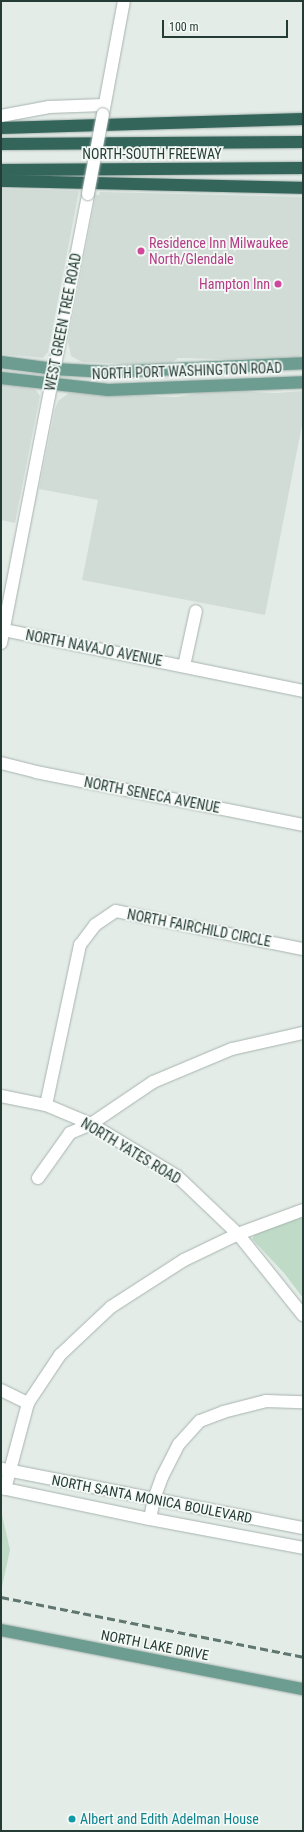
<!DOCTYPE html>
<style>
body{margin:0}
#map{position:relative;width:304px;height:1832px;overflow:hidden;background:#e4ece8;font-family:"Roboto Condensed",sans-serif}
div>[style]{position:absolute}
.built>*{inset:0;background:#d2dcd7}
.green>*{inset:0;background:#bfdbc7}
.roads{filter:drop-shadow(0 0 1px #a7b4af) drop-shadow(0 0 1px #a7b4af)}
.minor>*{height:12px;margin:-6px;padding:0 6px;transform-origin:6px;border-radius:6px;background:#fff}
.major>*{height:12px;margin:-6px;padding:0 6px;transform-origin:6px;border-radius:6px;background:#6d9d91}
.highway>*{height:12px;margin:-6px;padding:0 6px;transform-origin:6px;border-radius:6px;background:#34655b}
.rail>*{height:2.5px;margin-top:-1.25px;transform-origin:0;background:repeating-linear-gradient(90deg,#607771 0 8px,transparent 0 12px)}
.bridges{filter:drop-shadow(0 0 1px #a7b4af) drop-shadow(0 0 1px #a7b4af)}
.minor-bridge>*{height:12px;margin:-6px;padding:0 6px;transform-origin:6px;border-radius:6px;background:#fff}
.dots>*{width:11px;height:11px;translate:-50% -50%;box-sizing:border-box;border:2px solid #f4f9f6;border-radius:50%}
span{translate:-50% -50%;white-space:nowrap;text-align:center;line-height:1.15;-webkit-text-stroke:3.5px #f4f9f6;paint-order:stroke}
.street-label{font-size:14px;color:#253c36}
.hotel-label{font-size:14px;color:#b23c85}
.left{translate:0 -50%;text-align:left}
.right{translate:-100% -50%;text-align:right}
.culture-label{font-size:14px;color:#0d838f}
.frame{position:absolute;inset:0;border:2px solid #253c36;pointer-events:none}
.scale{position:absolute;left:162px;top:20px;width:126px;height:18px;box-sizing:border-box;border:2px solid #253c36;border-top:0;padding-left:5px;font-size:12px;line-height:14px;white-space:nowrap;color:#253c36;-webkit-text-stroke:3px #f4f9f6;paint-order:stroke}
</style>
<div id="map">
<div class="built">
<i style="clip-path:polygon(1px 189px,79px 191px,48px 352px,43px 358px,1px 354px)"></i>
<i style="clip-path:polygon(100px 192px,303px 197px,303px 354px,296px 358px,261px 360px,178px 358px,172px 363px,148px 365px,82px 362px,71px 356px,68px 341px,96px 195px,99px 195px)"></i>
<i style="clip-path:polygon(1px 384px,35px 389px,40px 396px,15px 523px,1px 520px)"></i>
<i style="clip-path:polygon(232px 391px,276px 393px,303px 391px,303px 420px,265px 615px,82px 580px,98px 500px,39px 489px,55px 409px,58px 401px,69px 393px,176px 397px,205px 392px)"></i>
</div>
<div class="green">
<i style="clip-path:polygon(303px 1215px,303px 1298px,284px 1273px,252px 1239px,257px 1231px)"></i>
<i style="clip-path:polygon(1px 1510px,10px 1550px,1px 1591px)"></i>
</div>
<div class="roads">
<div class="minor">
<i style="left:103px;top:114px;width:115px;rotate:-79.5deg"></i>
<i style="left:1px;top:116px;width:49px;rotate:-10.6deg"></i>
<i style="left:49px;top:107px;width:55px;rotate:-2.1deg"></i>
<i style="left:4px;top:630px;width:305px;rotate:11.5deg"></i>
<i style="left:1px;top:643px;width:457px;rotate:-79deg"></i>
<i style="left:184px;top:666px;width:56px;rotate:-77.7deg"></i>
<i style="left:1px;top:763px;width:36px;rotate:14deg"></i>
<i style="left:36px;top:772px;width:272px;rotate:11.2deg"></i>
<i style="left:1px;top:1096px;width:46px;rotate:11.3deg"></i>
<i style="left:46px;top:1105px;width:49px;rotate:22.9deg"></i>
<i style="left:91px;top:1124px;width:100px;rotate:31.2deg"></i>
<i style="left:177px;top:1176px;width:84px;rotate:43.6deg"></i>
<i style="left:238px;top:1234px;width:104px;rotate:51.3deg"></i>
<i style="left:46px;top:1105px;width:164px;rotate:-78deg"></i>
<i style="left:80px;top:945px;width:25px;rotate:-53deg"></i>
<i style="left:95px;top:925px;width:25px;rotate:-34deg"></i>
<i style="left:116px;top:911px;width:191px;rotate:11.5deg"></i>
<i style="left:38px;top:1178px;width:55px;rotate:-54.6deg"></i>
<i style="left:70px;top:1133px;width:23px;rotate:-23deg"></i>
<i style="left:91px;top:1124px;width:75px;rotate:-34.1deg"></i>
<i style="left:153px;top:1082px;width:86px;rotate:-22.7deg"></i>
<i style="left:232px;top:1049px;width:73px;rotate:-12.7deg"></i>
<i style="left:1px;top:1390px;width:30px;rotate:26deg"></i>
<i style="left:2px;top:1469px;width:307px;rotate:11.1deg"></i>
<i style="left:1px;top:1488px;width:152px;rotate:11.8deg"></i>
<i style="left:150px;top:1519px;width:156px;rotate:10.7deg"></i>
<i style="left:5px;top:1489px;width:89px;rotate:-75deg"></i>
<i style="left:28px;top:1403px;width:58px;rotate:-56.3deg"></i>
<i style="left:60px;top:1355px;width:70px;rotate:-43.3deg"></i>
<i style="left:111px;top:1307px;width:87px;rotate:-32.8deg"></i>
<i style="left:184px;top:1260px;width:60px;rotate:-25.7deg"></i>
<i style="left:238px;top:1234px;width:69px;rotate:-20.3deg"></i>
<i style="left:150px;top:1519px;width:20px;rotate:-79deg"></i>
<i style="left:154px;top:1499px;width:23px;rotate:-70deg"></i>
<i style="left:162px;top:1477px;width:37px;rotate:-63deg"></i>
<i style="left:179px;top:1444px;width:31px;rotate:-48deg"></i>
<i style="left:200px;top:1421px;width:25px;rotate:-21deg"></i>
<i style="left:223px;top:1412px;width:44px;rotate:-14.3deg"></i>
<i style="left:266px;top:1401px;width:37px;rotate:2deg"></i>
</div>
<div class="major">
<i style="left:1px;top:362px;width:53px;rotate:7.5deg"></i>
<i style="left:54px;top:369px;width:54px;rotate:3.2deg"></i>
<i style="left:108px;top:372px;width:195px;rotate:-2.6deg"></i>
<i style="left:1px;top:378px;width:108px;rotate:6.4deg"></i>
<i style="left:108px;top:390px;width:195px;rotate:-2.3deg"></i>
<i style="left:1px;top:1630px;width:308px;rotate:11.1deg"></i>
</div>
<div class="highway">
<i style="left:1px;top:128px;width:302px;rotate:-1.7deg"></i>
<i style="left:1px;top:144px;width:302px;rotate:-0.4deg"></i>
<i style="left:1px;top:170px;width:302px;rotate:-0.4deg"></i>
<i style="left:1px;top:181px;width:302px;rotate:1.3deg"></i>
</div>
</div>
<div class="rail">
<i style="left:1px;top:1597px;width:308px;rotate:11.2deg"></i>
</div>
<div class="bridges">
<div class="minor-bridge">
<i style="left:88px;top:194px;width:81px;rotate:-79.4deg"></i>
</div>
</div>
<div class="dots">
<i style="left:141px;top:251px;background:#d1479c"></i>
<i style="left:278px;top:284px;background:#d1479c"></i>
<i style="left:72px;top:1819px;background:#0f9aa8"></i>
</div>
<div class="street-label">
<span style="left:152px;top:154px">NORTH-SOUTH FREEWAY</span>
<span style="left:63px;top:322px;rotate:-79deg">WEST GREEN TREE ROAD</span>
<span style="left:187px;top:371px;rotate:-2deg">NORTH PORT WASHINGTON ROAD</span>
<span style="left:94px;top:648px;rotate:11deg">NORTH NAVAJO AVENUE</span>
<span style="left:152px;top:795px;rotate:11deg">NORTH SENECA AVENUE</span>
<span style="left:199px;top:928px;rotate:11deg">NORTH FAIRCHILD CIRCLE</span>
<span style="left:131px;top:1151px;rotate:31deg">NORTH YATES ROAD</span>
<span style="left:152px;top:1499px;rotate:11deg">NORTH SANTA MONICA BOULEVARD</span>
<span style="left:155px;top:1645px;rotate:11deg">NORTH LAKE DRIVE</span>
</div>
<div class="hotel-label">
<span class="left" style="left:149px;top:251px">Residence Inn Milwaukee<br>North/Glendale</span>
<span class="right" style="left:270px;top:284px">Hampton Inn</span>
</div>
<div class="culture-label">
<span class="left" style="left:80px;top:1819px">Albert and Edith Adelman House</span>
</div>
<div class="frame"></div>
<div class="scale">100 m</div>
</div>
